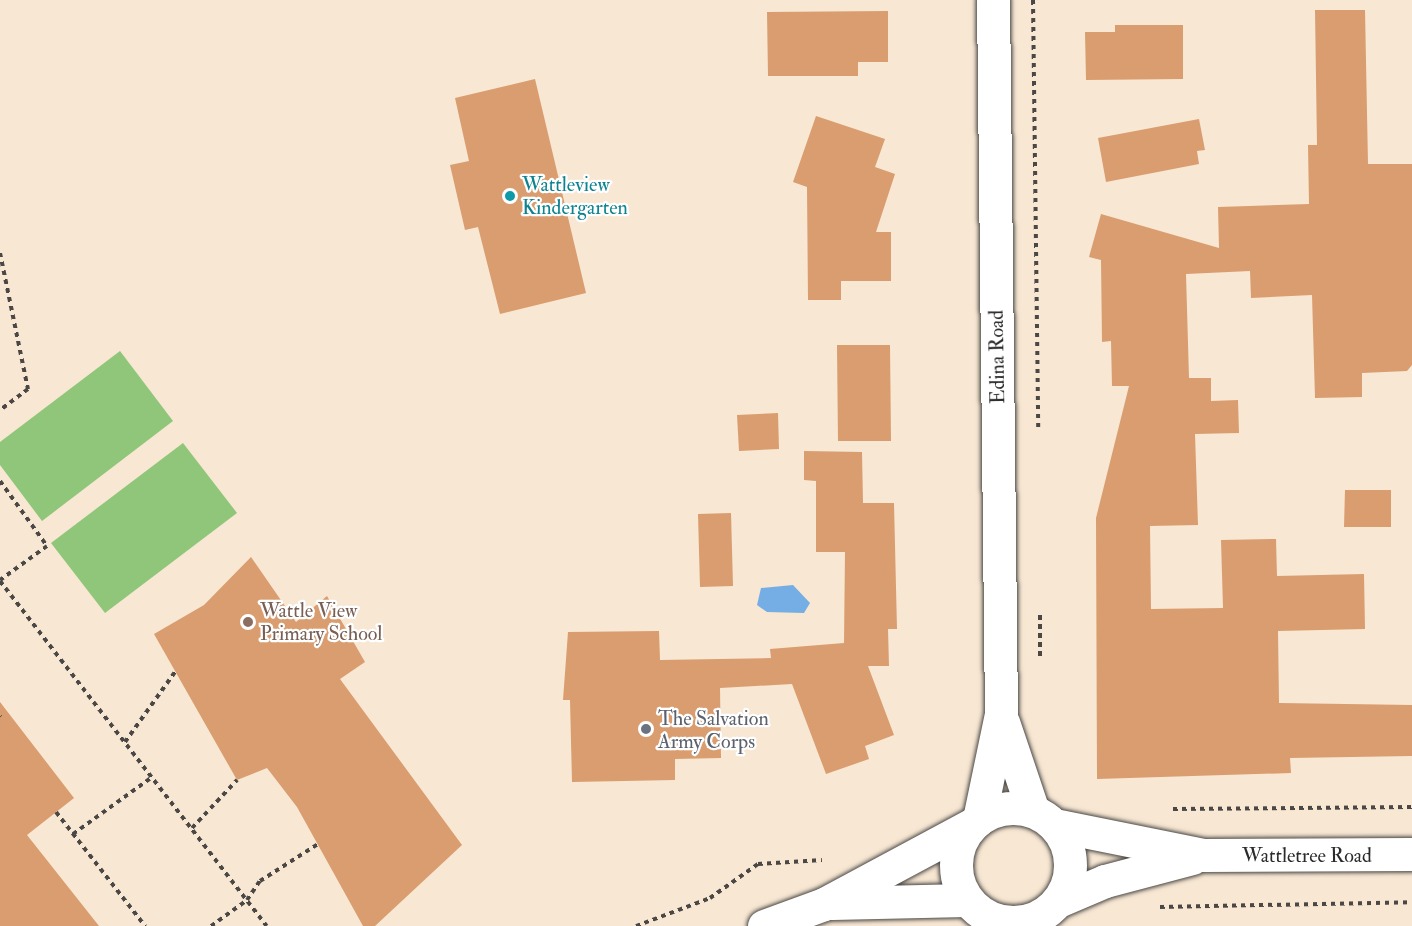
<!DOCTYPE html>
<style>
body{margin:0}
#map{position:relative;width:1412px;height:926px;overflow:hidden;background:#f7e7d3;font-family:"IM FELL Double Pica",serif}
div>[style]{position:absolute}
.green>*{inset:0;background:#8fc679}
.water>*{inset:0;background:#75ade5}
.building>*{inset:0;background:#da9d6f}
.path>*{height:4px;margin-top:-2px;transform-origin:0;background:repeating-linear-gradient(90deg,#4a4744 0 4.5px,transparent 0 9px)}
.roads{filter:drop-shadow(0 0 2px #4a4744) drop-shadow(0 0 2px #4a4744)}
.street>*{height:33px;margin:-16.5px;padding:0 16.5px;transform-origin:16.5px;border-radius:16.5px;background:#fff}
.street>.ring{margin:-16.5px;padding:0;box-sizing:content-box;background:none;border:33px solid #fff;border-radius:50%}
.dots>*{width:16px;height:16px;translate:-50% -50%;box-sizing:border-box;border:3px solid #fff;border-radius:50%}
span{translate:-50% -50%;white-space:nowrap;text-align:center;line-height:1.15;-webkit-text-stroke:4.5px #fff;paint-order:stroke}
.culture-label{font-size:20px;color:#0d838f}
.left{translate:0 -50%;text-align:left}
.street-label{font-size:20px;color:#2b2b2b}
.education-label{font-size:20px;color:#785e54}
.worship-label{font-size:20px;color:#5b616d}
</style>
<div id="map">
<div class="green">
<i style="clip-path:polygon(120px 351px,173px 421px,42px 521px,0 465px,0 442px)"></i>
<i style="clip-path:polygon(183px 443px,237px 513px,105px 613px,51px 543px)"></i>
</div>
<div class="water">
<i style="clip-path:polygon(793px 585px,810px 603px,804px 613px,767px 612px,757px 605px,761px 588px)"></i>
</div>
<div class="building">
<i style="clip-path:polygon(1315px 10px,1365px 10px,1368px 164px,1412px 164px,1412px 365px,1407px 371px,1362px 373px,1362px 397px,1315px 398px,1312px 295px,1251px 298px,1250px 271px,1186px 274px,1189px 378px,1211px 378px,1211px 401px,1238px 400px,1239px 433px,1195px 434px,1198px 525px,1150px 526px,1151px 609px,1223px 608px,1221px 540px,1276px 539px,1277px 576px,1364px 574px,1365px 629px,1278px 631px,1279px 703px,1412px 705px,1412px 756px,1290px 758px,1291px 773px,1097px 779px,1096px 518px,1129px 386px,1112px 386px,1111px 341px,1102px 342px,1101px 260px,1089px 257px,1101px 214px,1219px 248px,1218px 207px,1309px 204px,1308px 145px,1317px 145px)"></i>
<i style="clip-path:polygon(888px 11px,888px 62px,858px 62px,858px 76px,768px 76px,767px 12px)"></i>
<i style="clip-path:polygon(1115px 25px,1183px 25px,1183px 79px,1086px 80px,1085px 32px,1115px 32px)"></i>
<i style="clip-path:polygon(535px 79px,586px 293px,500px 314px,478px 227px,465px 230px,450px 165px,469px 161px,455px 98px)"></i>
<i style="clip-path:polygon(816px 116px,885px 139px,875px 167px,895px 174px,876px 232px,891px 232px,891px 281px,841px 281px,841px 300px,808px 300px,807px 187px,793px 182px)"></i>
<i style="clip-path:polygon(1199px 119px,1205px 150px,1197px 151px,1199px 164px,1106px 182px,1098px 138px)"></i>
<i style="clip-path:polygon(837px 345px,890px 345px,891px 441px,838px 441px)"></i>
<i style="clip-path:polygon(778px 413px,779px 449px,739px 451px,737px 415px)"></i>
<i style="clip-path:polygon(804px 451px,862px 452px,863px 503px,894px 503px,897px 629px,888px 629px,889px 666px,868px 666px,894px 735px,865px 746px,869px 759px,826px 774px,792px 684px,720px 688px,721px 758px,675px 759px,675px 780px,572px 782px,570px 700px,563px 700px,568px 632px,659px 631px,660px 660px,771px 658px,770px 649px,844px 643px,845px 552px,816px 552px,816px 481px,804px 480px)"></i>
<i style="clip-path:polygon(1345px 490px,1391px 490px,1391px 527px,1344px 527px)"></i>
<i style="clip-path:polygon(731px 513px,733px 586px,700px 587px,698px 514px)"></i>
<i style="clip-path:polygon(251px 557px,296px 622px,327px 596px,365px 662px,340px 679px,462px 845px,375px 926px,363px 926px,297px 807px,267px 768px,237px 780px,154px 634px,204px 605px)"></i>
<i style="clip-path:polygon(0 702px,74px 798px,27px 835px,99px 926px,0 926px)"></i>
</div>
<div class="path">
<i style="left:1033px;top:0;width:428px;rotate:89.3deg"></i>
<i style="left:0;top:253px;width:139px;rotate:78.4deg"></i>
<i style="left:28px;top:389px;width:35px;rotate:143deg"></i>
<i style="left:0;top:481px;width:80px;rotate:54.1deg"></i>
<i style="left:47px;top:546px;width:58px;rotate:144.1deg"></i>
<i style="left:0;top:581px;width:436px;rotate:52.3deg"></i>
<i style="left:1040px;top:615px;width:44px;rotate:90deg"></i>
<i style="left:0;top:716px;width:1px;rotate:45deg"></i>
<i style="left:125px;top:742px;width:86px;rotate:-54.5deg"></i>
<i style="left:1173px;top:809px;width:239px;rotate:-0.5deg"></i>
<i style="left:56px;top:812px;width:145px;rotate:52deg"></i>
<i style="left:192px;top:828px;width:66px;rotate:-46.8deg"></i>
<i style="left:73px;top:834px;width:97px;rotate:-35.8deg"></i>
<i style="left:1160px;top:907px;width:252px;rotate:-1.1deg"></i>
<i style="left:211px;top:926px;width:44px;rotate:-35.8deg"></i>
<i style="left:247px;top:900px;width:23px;rotate:-56deg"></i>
<i style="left:260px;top:881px;width:69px;rotate:-32.5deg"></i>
<i style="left:636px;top:926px;width:79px;rotate:-20.7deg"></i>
<i style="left:710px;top:898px;width:59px;rotate:-35.3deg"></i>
<i style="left:758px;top:864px;width:64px;rotate:-3.6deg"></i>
</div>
<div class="roads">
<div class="street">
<i style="left:1003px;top:722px;width:94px;rotate:71.4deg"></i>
<i class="ring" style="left:956px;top:808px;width:81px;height:81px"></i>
<i style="left:979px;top:819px;width:107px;rotate:-78.2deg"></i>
<i style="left:1001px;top:714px;width:714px;rotate:-90.64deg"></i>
<i style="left:1054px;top:825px;width:152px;rotate:11.4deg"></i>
<i style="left:1203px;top:855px;width:209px;rotate:-0.3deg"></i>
<i style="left:1058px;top:901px;width:51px;rotate:-23.1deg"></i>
<i style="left:1105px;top:881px;width:90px;rotate:-14.8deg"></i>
<i style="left:832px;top:903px;width:135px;rotate:-1.3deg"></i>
<i style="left:764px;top:926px;width:64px;rotate:-20.1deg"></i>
<i style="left:824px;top:904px;width:169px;rotate:-28.2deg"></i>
</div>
</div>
<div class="dots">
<i style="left:510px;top:196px;background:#0f9aa8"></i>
<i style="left:248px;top:622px;background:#8d6e63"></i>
<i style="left:646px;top:729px;background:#6b7280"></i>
</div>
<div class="culture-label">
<span class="left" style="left:522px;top:196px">Wattleview<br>Kindergarten</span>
</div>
<div class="street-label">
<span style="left:997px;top:357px;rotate:-91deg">Edina Road</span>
<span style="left:1307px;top:855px">Wattletree Road</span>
</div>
<div class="education-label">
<span class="left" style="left:260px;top:622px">Wattle View<br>Primary School</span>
</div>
<div class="worship-label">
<span class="left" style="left:658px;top:730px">The Salvation<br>Army Corps</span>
</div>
</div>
